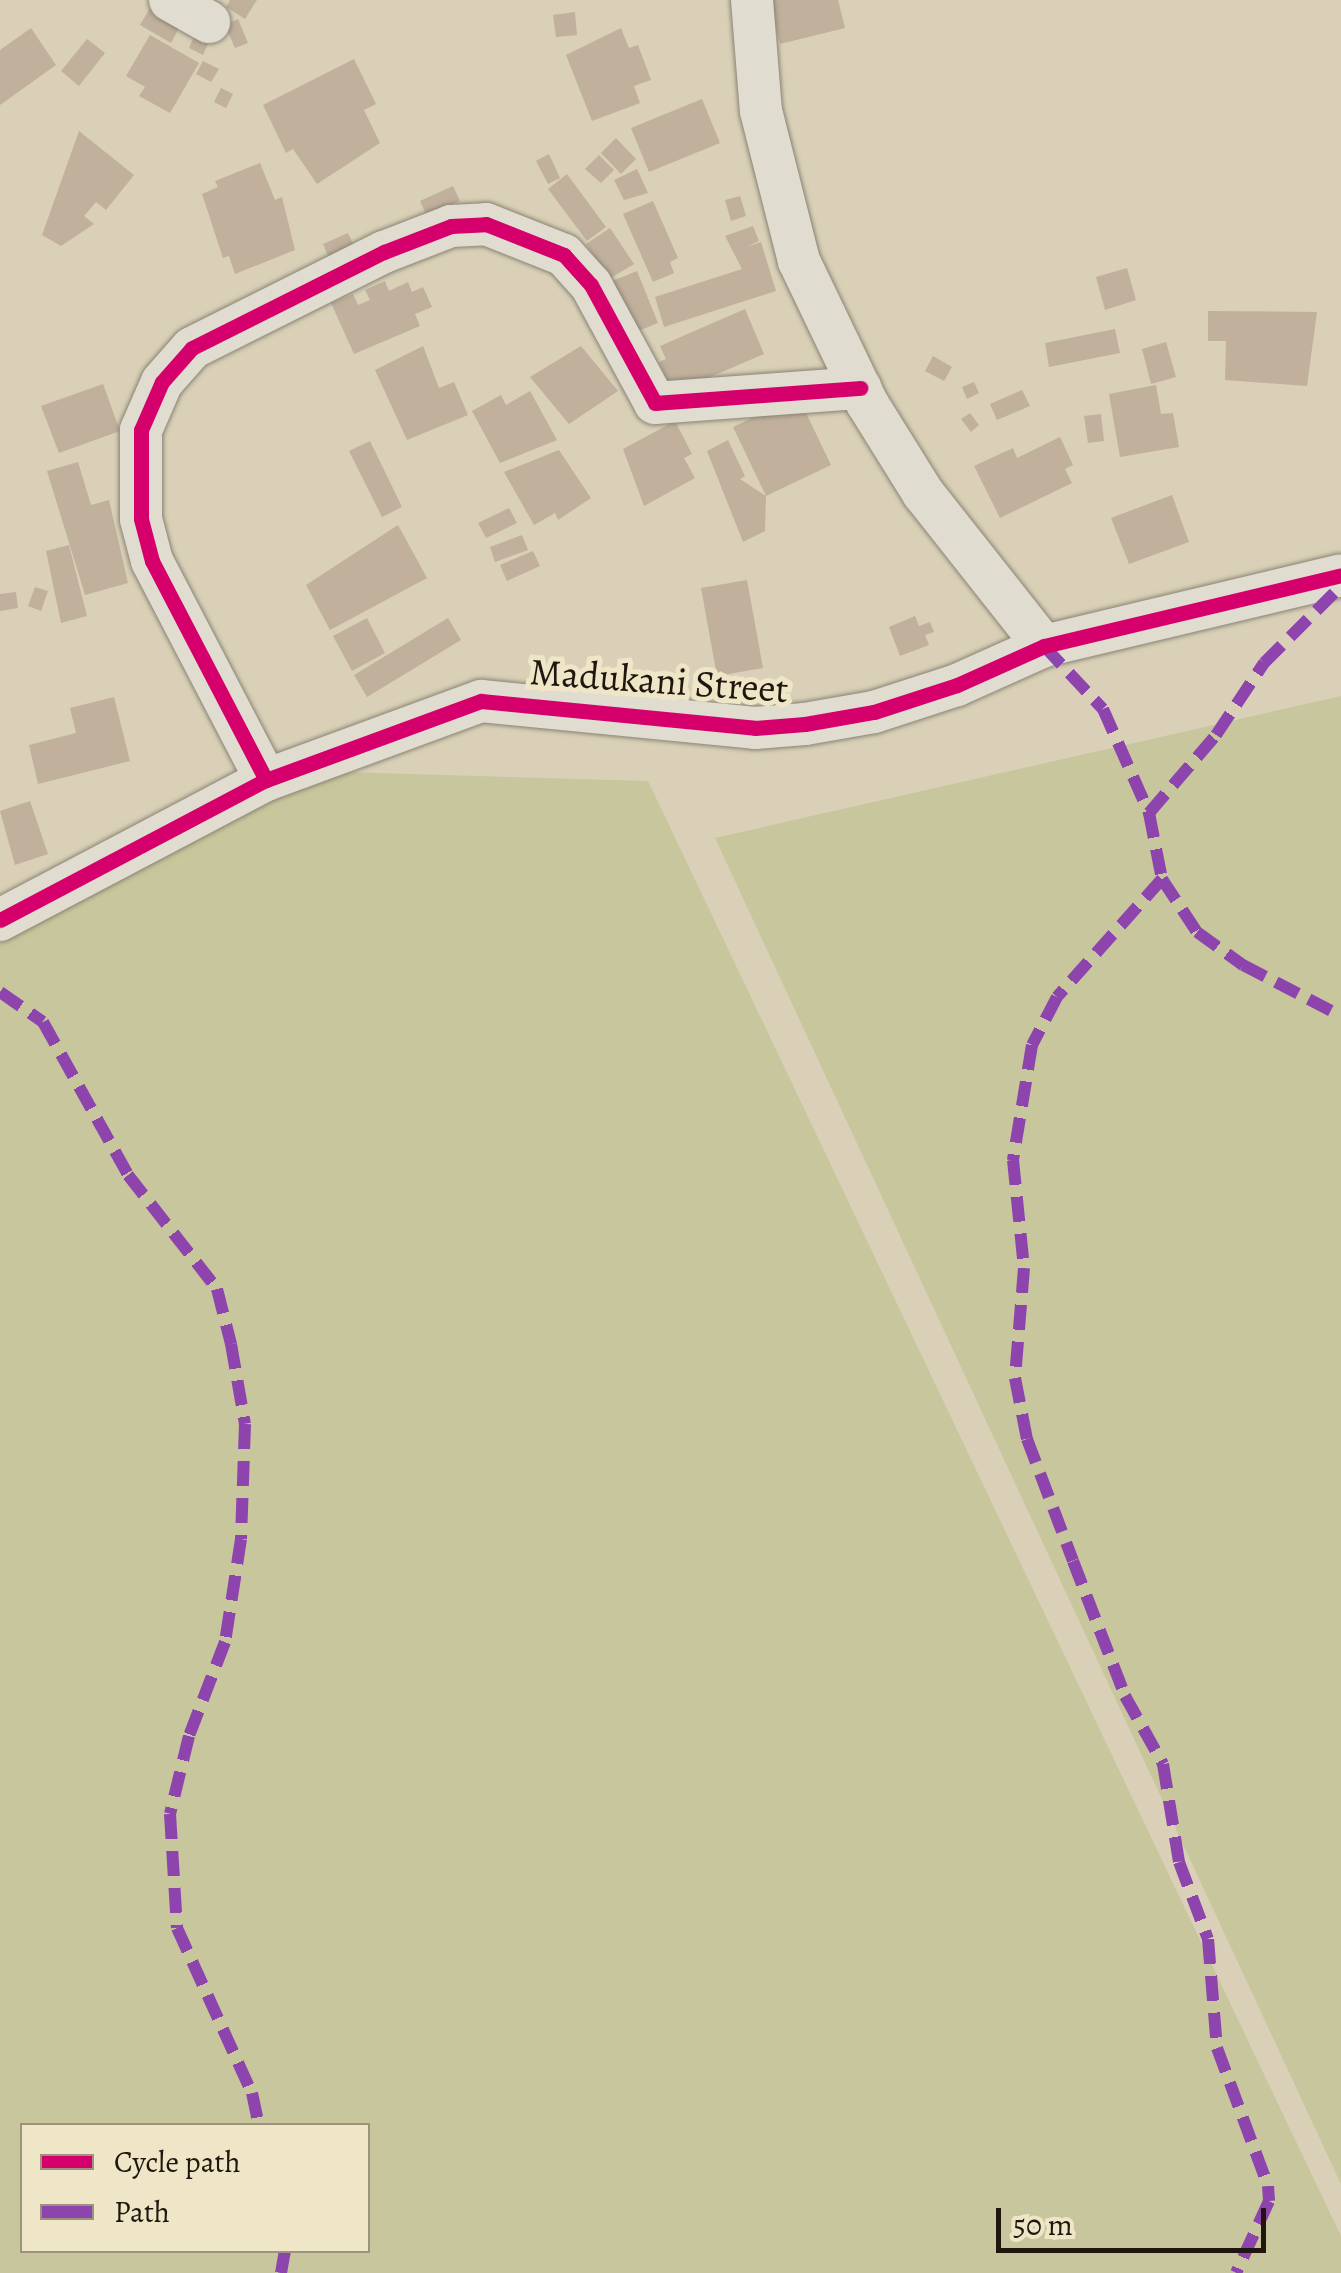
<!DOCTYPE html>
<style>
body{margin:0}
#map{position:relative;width:1341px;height:2273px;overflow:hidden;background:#d9d0b7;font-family:Alegreya,serif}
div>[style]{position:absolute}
.green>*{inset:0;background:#c7c69c}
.building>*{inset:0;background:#c0b09c}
.roads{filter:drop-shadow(0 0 2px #8a8374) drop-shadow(0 0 2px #8a8374)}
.street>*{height:42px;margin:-21px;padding:0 21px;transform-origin:21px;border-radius:21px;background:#e1dcd0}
.quiet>*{height:12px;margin-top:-6px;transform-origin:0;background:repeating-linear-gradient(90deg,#8e44ad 0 25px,transparent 0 37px)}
.cycleway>*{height:15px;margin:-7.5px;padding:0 7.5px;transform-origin:7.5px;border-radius:7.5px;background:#d6006c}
span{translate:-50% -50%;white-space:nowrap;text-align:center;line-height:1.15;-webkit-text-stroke:10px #efe5c7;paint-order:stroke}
.street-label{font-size:38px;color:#20160e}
.legend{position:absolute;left:20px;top:2123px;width:350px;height:130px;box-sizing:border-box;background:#efe5c7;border:2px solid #9c927d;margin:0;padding:12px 18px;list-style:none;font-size:30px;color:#20160e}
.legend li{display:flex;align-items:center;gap:20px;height:50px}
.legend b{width:50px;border:2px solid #9c927d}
.scale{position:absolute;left:996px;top:2208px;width:270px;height:45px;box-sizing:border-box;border:5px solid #20160e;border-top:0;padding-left:12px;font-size:30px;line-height:35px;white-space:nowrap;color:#20160e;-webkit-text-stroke:8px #efe5c7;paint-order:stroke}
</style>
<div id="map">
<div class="green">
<i style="clip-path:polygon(1341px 696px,1341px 2184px,715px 838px)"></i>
<i style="clip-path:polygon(evenodd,306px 771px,648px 781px,1341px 2236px,1341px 2273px,0 2273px,0 943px,306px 771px,22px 2126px,368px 2126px,368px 2250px,22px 2250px,22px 2126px)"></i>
</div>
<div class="building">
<i style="clip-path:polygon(230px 0,257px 0,245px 19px,226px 7px)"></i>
<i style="clip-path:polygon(769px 0,838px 0,845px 28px,780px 44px)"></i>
<i style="clip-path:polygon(150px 8px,180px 26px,171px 43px,140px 25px)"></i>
<i style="clip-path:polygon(575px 12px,577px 35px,556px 37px,553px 15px)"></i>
<i style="clip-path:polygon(238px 19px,248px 43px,235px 48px,225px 25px)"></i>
<i style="clip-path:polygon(31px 28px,56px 65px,0 105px,0 50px)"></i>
<i style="clip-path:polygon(621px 28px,629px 48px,638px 45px,651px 80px,634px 86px,640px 103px,592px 121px,566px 55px)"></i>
<i style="clip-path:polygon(197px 30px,211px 37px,203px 55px,189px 48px)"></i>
<i style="clip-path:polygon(150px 35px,199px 63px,170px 113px,139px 96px,145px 87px,126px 76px)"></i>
<i style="clip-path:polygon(87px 39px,105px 53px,79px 86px,61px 71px)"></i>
<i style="clip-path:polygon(354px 59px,376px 104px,364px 110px,380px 143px,317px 184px,293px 149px,286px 153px,263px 105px)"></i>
<i style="clip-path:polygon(203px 61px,219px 69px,211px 82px,196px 74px)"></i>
<i style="clip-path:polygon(221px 88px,233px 94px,226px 108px,214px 102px)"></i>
<i style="clip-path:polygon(702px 99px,720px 143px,649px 172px,631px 128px)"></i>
<i style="clip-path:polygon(79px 131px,134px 175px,106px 210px,96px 202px,84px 216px,94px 224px,61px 246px,42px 235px)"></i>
<i style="clip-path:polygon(616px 138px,636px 159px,621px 174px,601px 153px)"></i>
<i style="clip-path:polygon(549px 154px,560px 178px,548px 184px,536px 161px)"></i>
<i style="clip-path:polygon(599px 155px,614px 170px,601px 183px,585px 169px)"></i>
<i style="clip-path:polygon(260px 163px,275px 200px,282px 197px,295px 250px,235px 274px,229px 256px,223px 258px,202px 194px,218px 187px,215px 181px)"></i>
<i style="clip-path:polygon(637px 169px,648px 193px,624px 200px,614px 180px)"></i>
<i style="clip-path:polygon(567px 174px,606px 227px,587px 241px,548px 189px)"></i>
<i style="clip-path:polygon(453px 186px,460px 201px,427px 216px,420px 201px)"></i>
<i style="clip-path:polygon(740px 196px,746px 216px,731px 221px,725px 200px)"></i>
<i style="clip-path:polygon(653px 201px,678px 258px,670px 262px,674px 273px,653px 282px,623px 214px)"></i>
<i style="clip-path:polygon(753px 226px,759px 241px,747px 247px,761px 242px,776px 291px,664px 327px,655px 297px,742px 269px,725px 236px)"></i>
<i style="clip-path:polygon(610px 228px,634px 264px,609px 279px,586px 244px)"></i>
<i style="clip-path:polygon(348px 233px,354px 246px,329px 258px,323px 244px)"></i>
<i style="clip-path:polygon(1127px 268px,1136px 300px,1105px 310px,1096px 277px)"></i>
<i style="clip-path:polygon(637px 271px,658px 323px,631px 334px,610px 282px)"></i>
<i style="clip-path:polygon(385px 281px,389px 291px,408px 282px,412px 292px,423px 287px,432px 307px,415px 314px,420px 326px,354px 354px,331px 303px,353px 294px,358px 305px,370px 300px,365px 290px)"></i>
<i style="clip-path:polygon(745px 309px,764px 354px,673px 393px,659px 362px,666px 359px,660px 346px)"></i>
<i style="clip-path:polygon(1208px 311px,1317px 312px,1307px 386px,1225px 380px,1226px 341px,1208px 341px)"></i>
<i style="clip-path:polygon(1115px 329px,1120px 353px,1049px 367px,1045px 343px)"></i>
<i style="clip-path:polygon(1166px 342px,1176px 377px,1151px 384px,1142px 349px)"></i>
<i style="clip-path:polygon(423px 346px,439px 388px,454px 382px,468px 415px,407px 440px,375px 370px)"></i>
<i style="clip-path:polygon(581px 346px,618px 391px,569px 424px,530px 377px)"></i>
<i style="clip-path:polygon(933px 356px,952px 367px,944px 381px,925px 371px)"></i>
<i style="clip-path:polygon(974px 382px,979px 393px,967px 399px,962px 387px)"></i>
<i style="clip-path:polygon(103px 384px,120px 431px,59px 453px,41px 406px)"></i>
<i style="clip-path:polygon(1156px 385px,1161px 414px,1173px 413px,1179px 447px,1120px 457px,1109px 394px)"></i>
<i style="clip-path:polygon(1022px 390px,1030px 406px,997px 420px,990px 404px)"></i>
<i style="clip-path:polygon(530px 391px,557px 440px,500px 463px,472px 411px,501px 395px,506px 405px)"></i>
<i style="clip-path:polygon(798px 396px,831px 465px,766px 496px,765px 531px,743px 542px,707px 451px,728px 440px,745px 476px,740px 479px,766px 496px,733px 427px)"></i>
<i style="clip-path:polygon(970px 413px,979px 425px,971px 432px,961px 419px)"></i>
<i style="clip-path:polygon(1101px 414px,1104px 441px,1088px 443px,1084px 416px)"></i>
<i style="clip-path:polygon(675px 421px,692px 454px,684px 458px,695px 478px,644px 506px,623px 449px)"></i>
<i style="clip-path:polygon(1060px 437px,1073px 465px,1065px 469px,1072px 483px,1000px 518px,974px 466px,1013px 448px,1017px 458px)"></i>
<i style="clip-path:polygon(370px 441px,402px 507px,382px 517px,349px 451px)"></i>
<i style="clip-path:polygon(559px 450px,591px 498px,558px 520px,555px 513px,534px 525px,504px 472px)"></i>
<i style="clip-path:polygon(78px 462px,91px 505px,109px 500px,128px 583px,85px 595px,47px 471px)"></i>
<i style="clip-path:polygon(1172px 495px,1189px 542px,1129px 564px,1111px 518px)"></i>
<i style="clip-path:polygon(509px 508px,517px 523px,486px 538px,478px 523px)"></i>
<i style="clip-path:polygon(398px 525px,427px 578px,330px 630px,306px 585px)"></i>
<i style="clip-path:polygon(522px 535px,528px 550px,495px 562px,490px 547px)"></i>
<i style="clip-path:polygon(69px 545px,87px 616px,61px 623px,46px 551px)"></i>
<i style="clip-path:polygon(533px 551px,540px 566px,507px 581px,500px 565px)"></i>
<i style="clip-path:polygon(747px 580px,763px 668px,717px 676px,701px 588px)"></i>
<i style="clip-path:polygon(35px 587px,48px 591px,41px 611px,28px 606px)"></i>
<i style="clip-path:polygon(16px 592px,18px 608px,0 611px,0 594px)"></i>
<i style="clip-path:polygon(915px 616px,919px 626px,930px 622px,934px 632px,925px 635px,929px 645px,900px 656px,889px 627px)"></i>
<i style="clip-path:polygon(367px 618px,385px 653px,352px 671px,333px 636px)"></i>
<i style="clip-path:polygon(448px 618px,461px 640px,367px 697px,354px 675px)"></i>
<i style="clip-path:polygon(114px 697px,130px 761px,38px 784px,29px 745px,76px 733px,70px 708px)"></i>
<i style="clip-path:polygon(30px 801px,48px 854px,15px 865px,0 811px)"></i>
</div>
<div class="roads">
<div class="street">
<i style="left:170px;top:0;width:45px;rotate:29.4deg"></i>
<i style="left:752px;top:0;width:111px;rotate:85.4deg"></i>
<i style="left:761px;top:111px;width:155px;rotate:75.8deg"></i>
<i style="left:799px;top:261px;width:157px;rotate:64.4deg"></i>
<i style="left:867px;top:403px;width:106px;rotate:58.1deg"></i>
<i style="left:923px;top:493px;width:195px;rotate:51.7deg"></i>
<i style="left:266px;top:780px;width:247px;rotate:-117.5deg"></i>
<i style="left:152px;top:561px;width:43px;rotate:-104.7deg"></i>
<i style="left:141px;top:519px;width:89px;rotate:-90deg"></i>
<i style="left:141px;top:430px;width:52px;rotate:-66.4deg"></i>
<i style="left:162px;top:382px;width:45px;rotate:-48.6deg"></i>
<i style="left:192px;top:348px;width:215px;rotate:-26.6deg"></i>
<i style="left:384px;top:252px;width:72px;rotate:-21.2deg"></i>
<i style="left:451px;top:226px;width:35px;rotate:-3deg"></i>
<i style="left:486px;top:224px;width:84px;rotate:21.7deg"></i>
<i style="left:564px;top:255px;width:40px;rotate:48deg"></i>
<i style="left:591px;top:285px;width:134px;rotate:61.5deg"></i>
<i style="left:655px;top:403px;width:206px;rotate:-4.2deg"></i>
<i style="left:0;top:920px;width:301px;rotate:-27.8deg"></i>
<i style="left:266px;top:780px;width:229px;rotate:-20.2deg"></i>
<i style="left:481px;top:701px;width:275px;rotate:5.6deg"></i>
<i style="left:755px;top:728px;width:50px;rotate:-4.6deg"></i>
<i style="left:805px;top:724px;width:70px;rotate:-9.9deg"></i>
<i style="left:874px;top:712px;width:87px;rotate:-18deg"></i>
<i style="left:957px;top:685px;width:95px;rotate:-24.1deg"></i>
<i style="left:1044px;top:646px;width:305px;rotate:-13.4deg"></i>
</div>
</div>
<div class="quiet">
<i style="left:1044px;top:646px;width:86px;rotate:46.9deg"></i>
<i style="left:1103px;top:709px;width:114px;rotate:66.1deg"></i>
<i style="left:1149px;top:813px;width:67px;rotate:78.9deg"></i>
<i style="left:1162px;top:879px;width:64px;rotate:56.6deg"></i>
<i style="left:1197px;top:932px;width:57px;rotate:35.7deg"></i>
<i style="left:1243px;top:965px;width:110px;rotate:27.5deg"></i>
<i style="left:1149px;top:813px;width:103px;rotate:-49.3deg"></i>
<i style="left:1216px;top:735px;width:87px;rotate:-56.3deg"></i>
<i style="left:1264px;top:663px;width:109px;rotate:-45deg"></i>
<i style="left:1162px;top:879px;width:158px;rotate:131.7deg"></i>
<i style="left:1057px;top:997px;width:54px;rotate:117.5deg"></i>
<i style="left:1032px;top:1045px;width:117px;rotate:99.4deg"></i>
<i style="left:1013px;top:1160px;width:109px;rotate:84.2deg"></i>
<i style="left:1024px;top:1268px;width:110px;rotate:94.7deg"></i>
<i style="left:1015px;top:1378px;width:62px;rotate:78.9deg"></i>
<i style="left:1027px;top:1439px;width:130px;rotate:69.3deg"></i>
<i style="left:1073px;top:1561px;width:145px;rotate:68.9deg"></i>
<i style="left:1125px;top:1696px;width:78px;rotate:60.8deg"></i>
<i style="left:1163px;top:1764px;width:99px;rotate:80.7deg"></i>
<i style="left:1179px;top:1862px;width:82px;rotate:69.4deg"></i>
<i style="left:1208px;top:1939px;width:109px;rotate:85.3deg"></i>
<i style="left:1217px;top:2048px;width:147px;rotate:69.7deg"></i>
<i style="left:1268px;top:2186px;width:15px;rotate:86deg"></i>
<i style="left:1269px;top:2201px;width:79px;rotate:114.6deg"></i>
<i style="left:0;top:992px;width:52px;rotate:34.9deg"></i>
<i style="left:43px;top:1022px;width:175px;rotate:60.9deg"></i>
<i style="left:128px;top:1175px;width:145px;rotate:52deg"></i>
<i style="left:217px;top:1289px;width:57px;rotate:75.7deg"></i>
<i style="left:231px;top:1344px;width:81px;rotate:80.1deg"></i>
<i style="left:245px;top:1424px;width:115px;rotate:92deg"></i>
<i style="left:241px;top:1539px;width:104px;rotate:98.8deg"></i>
<i style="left:225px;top:1642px;width:101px;rotate:111deg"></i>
<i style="left:189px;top:1736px;width:80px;rotate:103.7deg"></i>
<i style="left:170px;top:1814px;width:114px;rotate:86.5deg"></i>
<i style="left:177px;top:1928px;width:181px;rotate:65.6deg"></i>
<i style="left:252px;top:2093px;width:34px;rotate:78deg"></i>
<i style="left:281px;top:2273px;width:23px;rotate:-80deg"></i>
</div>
<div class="cycleway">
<i style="left:266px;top:780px;width:247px;rotate:-117.5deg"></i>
<i style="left:152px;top:561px;width:43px;rotate:-104.7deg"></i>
<i style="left:141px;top:519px;width:89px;rotate:-90deg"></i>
<i style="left:141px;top:430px;width:52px;rotate:-66.4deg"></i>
<i style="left:162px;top:382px;width:45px;rotate:-48.6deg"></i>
<i style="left:192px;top:348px;width:215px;rotate:-26.6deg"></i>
<i style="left:384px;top:252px;width:72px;rotate:-21.2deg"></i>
<i style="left:451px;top:226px;width:35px;rotate:-3deg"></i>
<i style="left:486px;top:224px;width:84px;rotate:21.7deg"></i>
<i style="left:564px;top:255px;width:40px;rotate:48deg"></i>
<i style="left:591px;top:285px;width:134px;rotate:61.5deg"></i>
<i style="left:655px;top:403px;width:206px;rotate:-4.2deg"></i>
<i style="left:0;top:920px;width:301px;rotate:-27.8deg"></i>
<i style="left:266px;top:780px;width:229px;rotate:-20.2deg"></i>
<i style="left:481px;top:701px;width:275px;rotate:5.6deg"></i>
<i style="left:755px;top:728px;width:50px;rotate:-4.6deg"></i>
<i style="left:805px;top:724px;width:70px;rotate:-9.9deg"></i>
<i style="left:874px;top:712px;width:87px;rotate:-18deg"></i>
<i style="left:957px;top:685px;width:95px;rotate:-24.1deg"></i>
<i style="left:1044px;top:646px;width:305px;rotate:-13.4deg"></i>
</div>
<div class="street-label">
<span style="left:659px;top:681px;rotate:4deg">Madukani Street</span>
</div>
<ul class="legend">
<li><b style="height:12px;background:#d6006c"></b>Cycle path</li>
<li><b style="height:12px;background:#8e44ad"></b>Path</li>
</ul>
<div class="scale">50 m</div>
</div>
